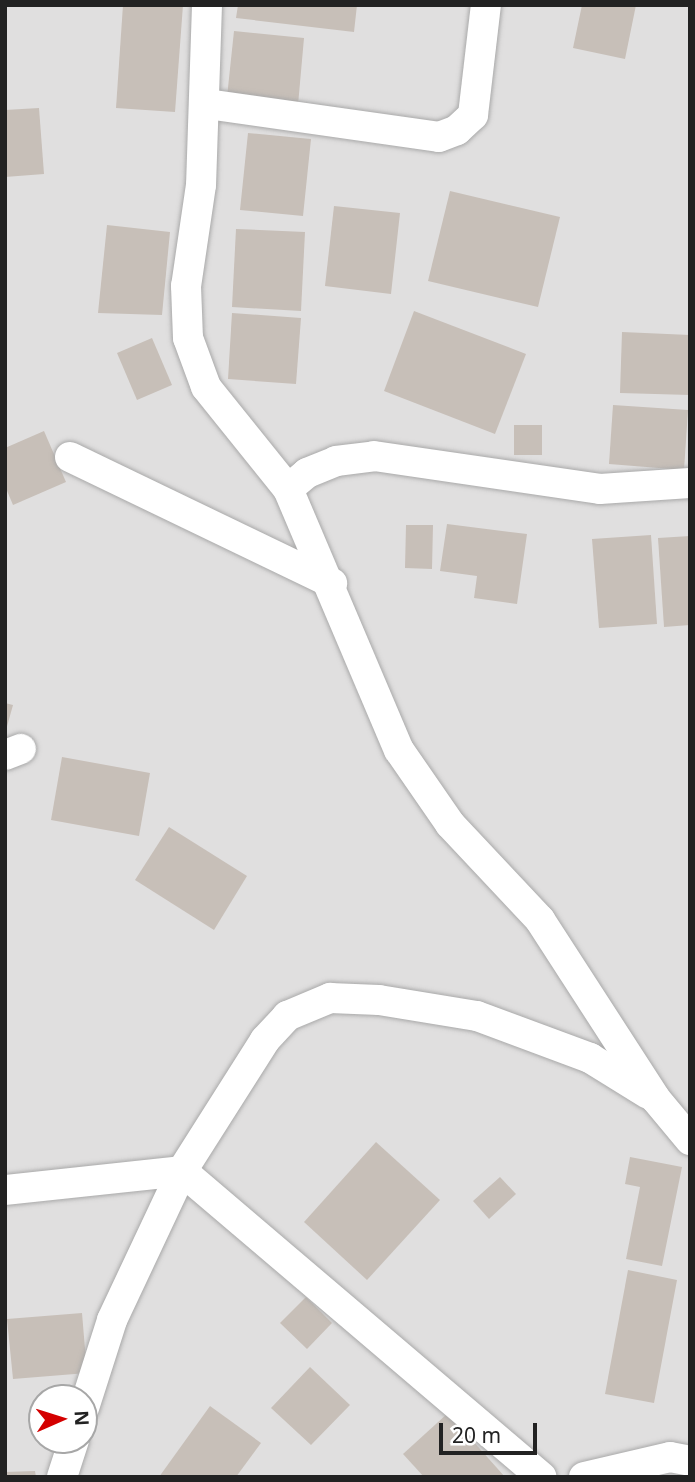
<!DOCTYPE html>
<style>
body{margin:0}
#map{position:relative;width:695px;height:1482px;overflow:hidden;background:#f2efe9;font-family:"Noto Sans",sans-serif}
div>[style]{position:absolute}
.residential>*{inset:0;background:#e0dfdf}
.building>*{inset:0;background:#c7bfb8}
.roads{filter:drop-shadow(0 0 2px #a9a9a9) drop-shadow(0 0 2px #a9a9a9)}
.minor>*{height:30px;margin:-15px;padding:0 15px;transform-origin:15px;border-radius:15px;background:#fff}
span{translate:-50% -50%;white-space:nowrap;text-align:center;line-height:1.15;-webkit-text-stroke:5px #fff;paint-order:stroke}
.frame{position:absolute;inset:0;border:7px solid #222;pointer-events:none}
.north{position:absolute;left:28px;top:1384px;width:70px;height:70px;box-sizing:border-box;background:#fff;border:2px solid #a7a7a7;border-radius:50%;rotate:87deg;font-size:19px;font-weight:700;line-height:28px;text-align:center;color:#222}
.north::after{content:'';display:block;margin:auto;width:24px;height:32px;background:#d40000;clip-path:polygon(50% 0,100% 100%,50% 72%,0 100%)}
.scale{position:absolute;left:439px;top:1423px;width:98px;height:32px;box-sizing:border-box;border:4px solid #222;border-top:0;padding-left:9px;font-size:21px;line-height:24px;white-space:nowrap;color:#222;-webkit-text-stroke:5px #fff;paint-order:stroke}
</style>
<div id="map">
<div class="residential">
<i style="clip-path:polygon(evenodd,5px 5px,690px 5px,690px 1477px,5px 1477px,5px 5px,42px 1398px,84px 1398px,84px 1440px,42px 1440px,42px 1398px)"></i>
</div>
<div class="building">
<i style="clip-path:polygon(123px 5px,183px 5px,175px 112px,116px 108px)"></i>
<i style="clip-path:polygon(238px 5px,357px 5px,354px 32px,236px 18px)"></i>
<i style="clip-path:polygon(582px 5px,636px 5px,625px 59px,573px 48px)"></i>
<i style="clip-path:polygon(234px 31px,304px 38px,298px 105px,227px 97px)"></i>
<i style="clip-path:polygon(39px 108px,44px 174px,5px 177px,5px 110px)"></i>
<i style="clip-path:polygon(248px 133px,311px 139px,303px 216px,240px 210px)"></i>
<i style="clip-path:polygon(450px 191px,560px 217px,538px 307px,428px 281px)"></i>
<i style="clip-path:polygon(334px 206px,400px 213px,391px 294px,325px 286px)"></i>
<i style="clip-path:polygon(107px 225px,170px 232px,162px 315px,98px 313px)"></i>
<i style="clip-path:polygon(236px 229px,305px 232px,301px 311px,232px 307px)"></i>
<i style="clip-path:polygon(414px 311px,526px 354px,495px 434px,384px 391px)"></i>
<i style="clip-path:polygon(232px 313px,301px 318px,296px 384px,228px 379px)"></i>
<i style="clip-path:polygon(622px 332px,690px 335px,690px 395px,620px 393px)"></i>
<i style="clip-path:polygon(152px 338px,172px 385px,137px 400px,117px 353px)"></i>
<i style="clip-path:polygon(613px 405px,688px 410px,684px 470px,609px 464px)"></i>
<i style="clip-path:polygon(514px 425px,542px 425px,542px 455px,514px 455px)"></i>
<i style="clip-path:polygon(44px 431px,66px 482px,13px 505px,5px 486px,5px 448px)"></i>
<i style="clip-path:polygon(447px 524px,527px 534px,517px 604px,474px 598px,477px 576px,440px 571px)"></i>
<i style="clip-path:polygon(406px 525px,433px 525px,432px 569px,405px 568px)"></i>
<i style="clip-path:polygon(651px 535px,657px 624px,599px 628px,592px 539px)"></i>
<i style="clip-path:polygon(690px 536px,690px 625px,664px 627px,658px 538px)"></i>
<i style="clip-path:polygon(5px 703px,13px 705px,6px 730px,5px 730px)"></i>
<i style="clip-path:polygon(62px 757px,150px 773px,139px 836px,51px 820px)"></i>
<i style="clip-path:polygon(169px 827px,247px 876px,214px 930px,135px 880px)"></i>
<i style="clip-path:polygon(376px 1142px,440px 1200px,367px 1280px,304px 1222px)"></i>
<i style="clip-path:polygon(630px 1157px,682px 1167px,662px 1266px,626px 1259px,640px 1187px,625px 1184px)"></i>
<i style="clip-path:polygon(500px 1177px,516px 1194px,489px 1219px,473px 1201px)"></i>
<i style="clip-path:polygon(628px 1270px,677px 1280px,654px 1403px,605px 1394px)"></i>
<i style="clip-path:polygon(306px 1297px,332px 1323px,307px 1349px,280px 1323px)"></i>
<i style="clip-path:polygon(82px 1313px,87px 1373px,13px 1379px,7px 1319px)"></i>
<i style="clip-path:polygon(310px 1367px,350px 1405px,311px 1445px,271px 1408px)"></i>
<i style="clip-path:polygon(210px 1406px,261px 1443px,236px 1477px,159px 1477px)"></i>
<i style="clip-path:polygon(448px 1413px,505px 1477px,424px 1477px,403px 1454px)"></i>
<i style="clip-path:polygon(35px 1471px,36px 1477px,5px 1477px,5px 1472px)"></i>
</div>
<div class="roads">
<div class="minor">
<i style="left:207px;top:5px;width:180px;rotate:91.9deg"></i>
<i style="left:201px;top:185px;width:102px;rotate:98.4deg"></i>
<i style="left:186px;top:286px;width:52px;rotate:87.8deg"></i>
<i style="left:188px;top:338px;width:52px;rotate:69.8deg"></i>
<i style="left:206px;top:387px;width:131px;rotate:51.2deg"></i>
<i style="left:288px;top:489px;width:284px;rotate:67deg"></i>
<i style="left:399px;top:750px;width:90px;rotate:55.4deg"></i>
<i style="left:450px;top:824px;width:132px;rotate:46.8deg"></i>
<i style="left:540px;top:920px;width:212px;rotate:57.1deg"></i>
<i style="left:655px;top:1098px;width:55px;rotate:50.2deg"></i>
<i style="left:207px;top:104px;width:234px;rotate:8.1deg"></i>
<i style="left:439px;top:137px;width:19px;rotate:-21deg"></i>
<i style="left:457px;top:130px;width:22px;rotate:-43deg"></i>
<i style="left:473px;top:115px;width:111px;rotate:-83.3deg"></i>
<i style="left:70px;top:457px;width:291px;rotate:25.7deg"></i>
<i style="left:288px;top:489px;width:25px;rotate:-40deg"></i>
<i style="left:307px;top:473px;width:31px;rotate:-22deg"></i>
<i style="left:336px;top:461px;width:38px;rotate:-7deg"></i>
<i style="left:374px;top:456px;width:228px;rotate:8.3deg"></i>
<i style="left:600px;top:489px;width:90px;rotate:-3.8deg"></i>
<i style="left:5px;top:755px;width:17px;rotate:-21deg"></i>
<i style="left:5px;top:1190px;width:178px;rotate:-6.1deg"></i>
<i style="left:182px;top:1171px;width:155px;rotate:-57.6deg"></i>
<i style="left:265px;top:1040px;width:33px;rotate:-47deg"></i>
<i style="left:287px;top:1016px;width:47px;rotate:-22.7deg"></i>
<i style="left:330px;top:998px;width:49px;rotate:2.3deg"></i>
<i style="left:379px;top:1000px;width:99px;rotate:9.3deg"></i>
<i style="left:477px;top:1016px;width:121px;rotate:20.4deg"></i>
<i style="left:590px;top:1058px;width:68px;rotate:31.8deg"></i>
<i style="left:84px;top:1408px;width:92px;rotate:-72.3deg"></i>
<i style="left:112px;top:1320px;width:165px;rotate:-64.8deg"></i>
<i style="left:182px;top:1171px;width:472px;rotate:40.4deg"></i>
<i style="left:62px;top:1477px;width:39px;rotate:-72deg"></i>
<i style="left:584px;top:1477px;width:88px;rotate:-13.1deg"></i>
<i style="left:670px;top:1457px;width:20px;rotate:11deg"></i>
</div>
</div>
<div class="frame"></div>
<div class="north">N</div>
<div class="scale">20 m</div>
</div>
